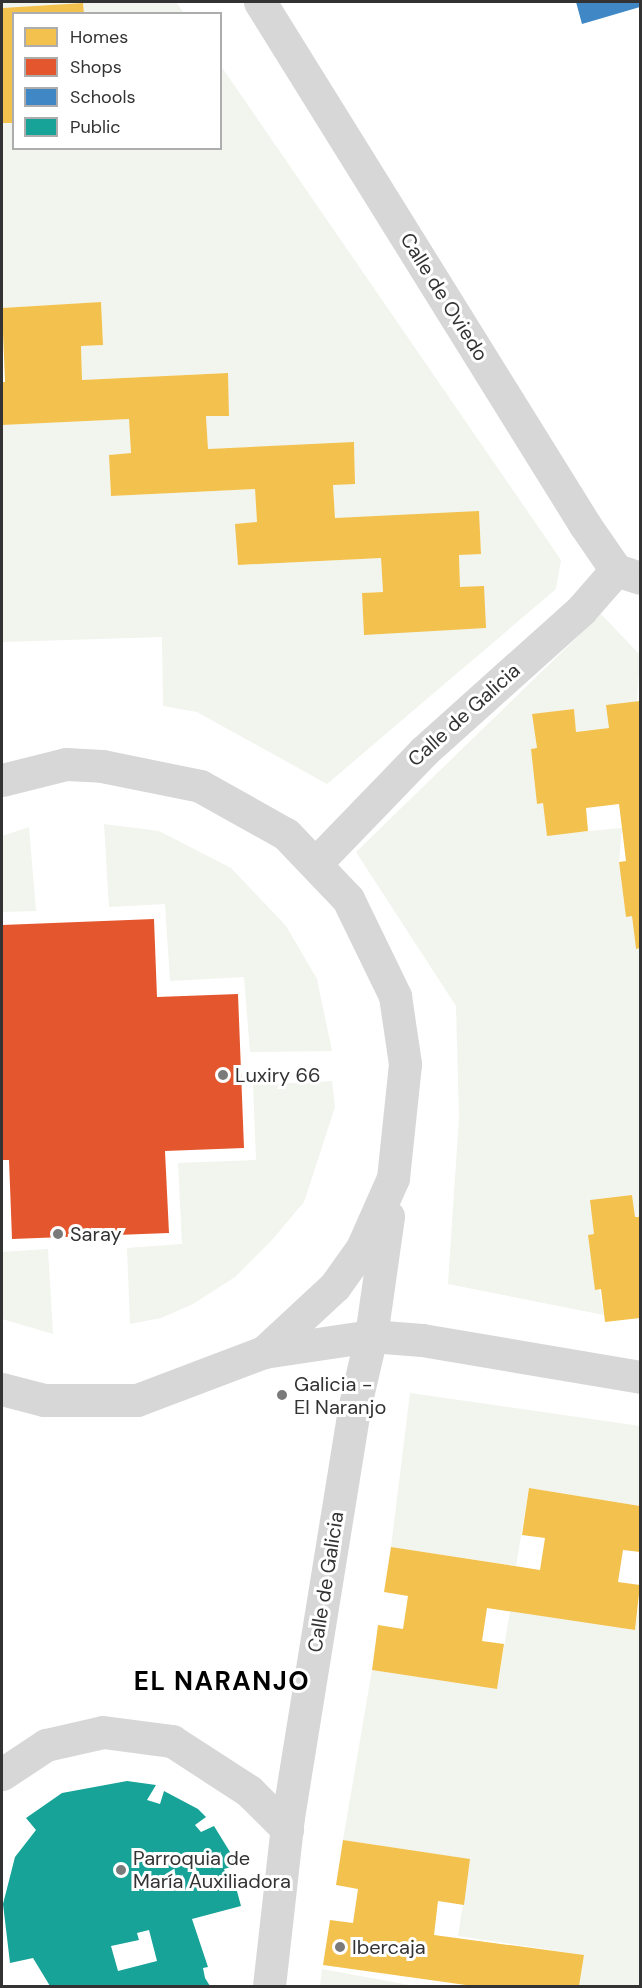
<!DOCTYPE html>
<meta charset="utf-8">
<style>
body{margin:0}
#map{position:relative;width:642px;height:1988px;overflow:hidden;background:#fff;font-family:"DM Sans",sans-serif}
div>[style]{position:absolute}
.green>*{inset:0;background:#f1f5ed}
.homes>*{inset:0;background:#f2c14e}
.shops>*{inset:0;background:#e4572e}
.schools>*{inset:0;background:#3f88c5}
.public>*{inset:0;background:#17a398}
.minor>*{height:33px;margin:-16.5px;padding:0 16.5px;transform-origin:16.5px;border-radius:16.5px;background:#d7d7d7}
.dots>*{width:16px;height:16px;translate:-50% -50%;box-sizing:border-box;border:3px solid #fff;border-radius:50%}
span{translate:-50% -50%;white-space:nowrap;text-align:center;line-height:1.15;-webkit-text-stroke:6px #fff;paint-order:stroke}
.street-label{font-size:20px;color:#333}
.poi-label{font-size:20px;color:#333}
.left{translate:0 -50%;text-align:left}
.district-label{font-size:26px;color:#000;font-weight:700;letter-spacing:1.5px}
.frame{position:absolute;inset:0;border:3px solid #333;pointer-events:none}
.legend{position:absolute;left:12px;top:12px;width:210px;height:138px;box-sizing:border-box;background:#fff;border:2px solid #adadad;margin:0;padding:8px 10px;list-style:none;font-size:18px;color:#333}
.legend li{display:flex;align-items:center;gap:12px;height:30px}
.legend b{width:30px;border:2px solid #adadad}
</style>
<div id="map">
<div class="green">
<i style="clip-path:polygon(2px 2px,176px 2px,184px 13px,84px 13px,83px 3px,2px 8px)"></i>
<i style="clip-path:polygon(221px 66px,561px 560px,556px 589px,327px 784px,197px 712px,163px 706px,162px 637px,2px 642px,2px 425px,107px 420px,129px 419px,131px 453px,109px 455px,111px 496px,255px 489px,257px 522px,236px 524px,238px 565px,381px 558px,383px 592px,362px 593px,364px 634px,486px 628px,460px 587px,459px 555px,481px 553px,479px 512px,335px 518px,333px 485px,355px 483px,354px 443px,208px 449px,206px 416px,229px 415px,227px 373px,82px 380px,81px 346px,103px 345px,101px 302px,2px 308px,2px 123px,13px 123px,14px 148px,220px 148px)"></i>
<i style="clip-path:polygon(601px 614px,640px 655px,637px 702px,609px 728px,576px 732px,574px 709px,532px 715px,537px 748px,531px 749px,537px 803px,543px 803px,547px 835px,622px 828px,619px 862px,626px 916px,632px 916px,636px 949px,640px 948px,640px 1217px,635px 1217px,632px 1195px,591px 1200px,594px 1234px,589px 1235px,604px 1315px,448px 1284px,459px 1117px,456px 1006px,356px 852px)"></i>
<i style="clip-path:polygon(104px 824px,159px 831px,231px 868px,286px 926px,317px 979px,332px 1051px,250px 1052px,244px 977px,170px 981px,165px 904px,109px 907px)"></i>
<i style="clip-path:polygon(29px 827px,36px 911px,2px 912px,2px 836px)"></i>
<i style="clip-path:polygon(332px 1081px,335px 1107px,304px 1202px,272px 1240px,235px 1277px,193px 1304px,161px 1318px,130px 1324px,127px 1248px,182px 1244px,178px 1163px,256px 1160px,253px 1085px)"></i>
<i style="clip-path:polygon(48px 1249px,53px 1334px,2px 1319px,2px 1252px)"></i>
<i style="clip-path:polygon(410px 1393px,640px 1426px,640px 1506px,529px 1488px,516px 1566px,391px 1547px)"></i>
<i style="clip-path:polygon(640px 1597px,640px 1986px,579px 1986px,584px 1955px,458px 1936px,470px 1859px,343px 1840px,372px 1670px,497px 1689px,510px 1611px,635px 1630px)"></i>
<i style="clip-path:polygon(322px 1969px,415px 1986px,320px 1986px)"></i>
</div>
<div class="homes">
<i style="clip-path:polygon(83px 3px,84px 14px,14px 14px,14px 123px,2px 123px,2px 8px)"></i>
<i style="clip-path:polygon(101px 302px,103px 345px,81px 346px,82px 380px,228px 373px,229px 416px,206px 416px,208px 449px,354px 442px,355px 484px,333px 485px,335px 518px,479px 511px,481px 554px,459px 555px,460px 587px,484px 586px,486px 628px,364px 635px,362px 593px,383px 592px,381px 558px,238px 565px,235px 524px,257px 522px,255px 489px,111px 496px,109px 455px,131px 453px,129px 419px,2px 425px,2px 382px,5px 382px,2px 308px)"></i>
<i style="clip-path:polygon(640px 701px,640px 948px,636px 949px,632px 916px,626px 917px,619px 862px,626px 861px,619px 804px,586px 808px,588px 831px,547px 836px,543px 803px,537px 804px,531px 749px,537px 748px,532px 714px,574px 709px,576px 732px,609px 728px,606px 705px)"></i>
<i style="clip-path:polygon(632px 1195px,635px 1217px,640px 1217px,640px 1318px,605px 1322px,601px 1289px,595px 1290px,588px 1235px,594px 1234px,590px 1200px)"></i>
<i style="clip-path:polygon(529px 1488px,640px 1506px,640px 1552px,623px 1550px,618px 1582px,640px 1585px,635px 1630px,487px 1608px,482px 1641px,504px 1644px,497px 1689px,372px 1670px,378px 1625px,403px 1629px,408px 1596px,384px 1592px,391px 1547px,540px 1570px,545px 1538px,522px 1535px)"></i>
<i style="clip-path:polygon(343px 1840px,470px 1859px,464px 1905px,438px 1901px,434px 1935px,584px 1955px,579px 1986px,473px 1986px,323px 1965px,330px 1920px,353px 1923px,358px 1889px,336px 1885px)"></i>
</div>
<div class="shops">
<i style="clip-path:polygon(154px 919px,157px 997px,238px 994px,244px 1148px,165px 1151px,169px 1233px,12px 1239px,9px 1160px,2px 1160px,2px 925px)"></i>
</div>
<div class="schools">
<i style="clip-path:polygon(576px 2px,640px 2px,640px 7px,582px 24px)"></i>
</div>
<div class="public">
<i style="clip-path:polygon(evenodd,127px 1781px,156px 1785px,147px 1800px,160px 1804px,164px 1791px,198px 1809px,206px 1817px,195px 1825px,201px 1832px,214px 1826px,238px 1865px,224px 1869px,228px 1880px,234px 1880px,241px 1906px,192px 1919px,208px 1967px,203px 1968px,205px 1978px,210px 1986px,50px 1986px,33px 1958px,10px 1963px,3px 1904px,15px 1857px,36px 1830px,26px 1818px,62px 1793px,127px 1781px,149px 1930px,157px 1961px,118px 1971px,111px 1946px,139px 1940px,137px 1933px,149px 1930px)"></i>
</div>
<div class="minor">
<i style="left:260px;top:2px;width:616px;rotate:58.14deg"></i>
<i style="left:585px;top:525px;width:55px;rotate:55.4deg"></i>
<i style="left:616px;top:570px;width:25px;rotate:18deg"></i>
<i style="left:2px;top:780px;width:66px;rotate:-14deg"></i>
<i style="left:66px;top:764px;width:36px;rotate:3deg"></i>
<i style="left:102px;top:766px;width:100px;rotate:11.5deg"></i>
<i style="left:200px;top:786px;width:98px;rotate:29.2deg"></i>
<i style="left:286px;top:834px;width:90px;rotate:46.4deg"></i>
<i style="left:348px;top:899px;width:108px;rotate:64.1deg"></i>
<i style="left:395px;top:996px;width:69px;rotate:81.6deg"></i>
<i style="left:405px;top:1064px;width:115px;rotate:96deg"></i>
<i style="left:393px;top:1178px;width:77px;rotate:113.9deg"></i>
<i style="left:362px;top:1248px;width:47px;rotate:125.4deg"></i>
<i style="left:335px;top:1286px;width:97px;rotate:137.1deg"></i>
<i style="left:264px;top:1352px;width:136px;rotate:159.3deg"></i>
<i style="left:137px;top:1400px;width:93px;rotate:180deg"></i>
<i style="left:44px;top:1400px;width:43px;rotate:-165.3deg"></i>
<i style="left:315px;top:864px;width:157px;rotate:-46deg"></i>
<i style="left:424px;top:751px;width:212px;rotate:-41.9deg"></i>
<i style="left:582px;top:609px;width:52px;rotate:-48.9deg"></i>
<i style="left:264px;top:1352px;width:108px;rotate:-8.5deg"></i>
<i style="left:371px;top:1336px;width:51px;rotate:4.5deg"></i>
<i style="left:422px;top:1340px;width:221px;rotate:9.6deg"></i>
<i style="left:2px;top:1774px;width:53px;rotate:-33.4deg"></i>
<i style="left:46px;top:1745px;width:58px;rotate:-12.8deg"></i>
<i style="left:103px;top:1732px;width:70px;rotate:7.4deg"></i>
<i style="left:172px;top:1741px;width:92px;rotate:33deg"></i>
<i style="left:249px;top:1791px;width:54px;rotate:45deg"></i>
<i style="left:269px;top:1986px;width:170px;rotate:-83.6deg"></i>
<i style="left:288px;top:1817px;width:413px;rotate:-80.8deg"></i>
<i style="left:354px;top:1409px;width:75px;rotate:-76.9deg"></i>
<i style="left:371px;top:1336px;width:121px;rotate:-81.9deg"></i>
</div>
<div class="dots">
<i style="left:223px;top:1075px;background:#7a7a7a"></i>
<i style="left:58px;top:1234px;background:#7a7a7a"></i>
<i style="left:282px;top:1395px;background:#7a7a7a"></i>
<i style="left:121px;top:1870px;background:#7a7a7a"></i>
<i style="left:340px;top:1947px;background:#7a7a7a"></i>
</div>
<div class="street-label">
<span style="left:444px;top:297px;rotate:58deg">Calle de Oviedo</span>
<span style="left:464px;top:715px;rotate:-42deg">Calle de Galicia</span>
<span style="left:326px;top:1582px;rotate:-81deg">Calle de Galicia</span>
</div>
<div class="poi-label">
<span class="left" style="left:235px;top:1075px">Luxiry 66</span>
<span class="left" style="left:70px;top:1234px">Saray</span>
<span class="left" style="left:294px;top:1396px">Galicia -<br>El Naranjo</span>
<span class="left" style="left:133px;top:1870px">Parroquia de<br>María Auxiliadora</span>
<span class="left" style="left:352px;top:1947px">Ibercaja</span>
</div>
<div class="district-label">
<span style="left:222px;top:1682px">EL NARANJO</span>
</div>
<div class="frame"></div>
<ul class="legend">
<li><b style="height:16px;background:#f2c14e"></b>Homes</li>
<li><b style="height:16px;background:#e4572e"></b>Shops</li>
<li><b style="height:16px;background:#3f88c5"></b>Schools</li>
<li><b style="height:16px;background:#17a398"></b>Public</li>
</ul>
</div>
